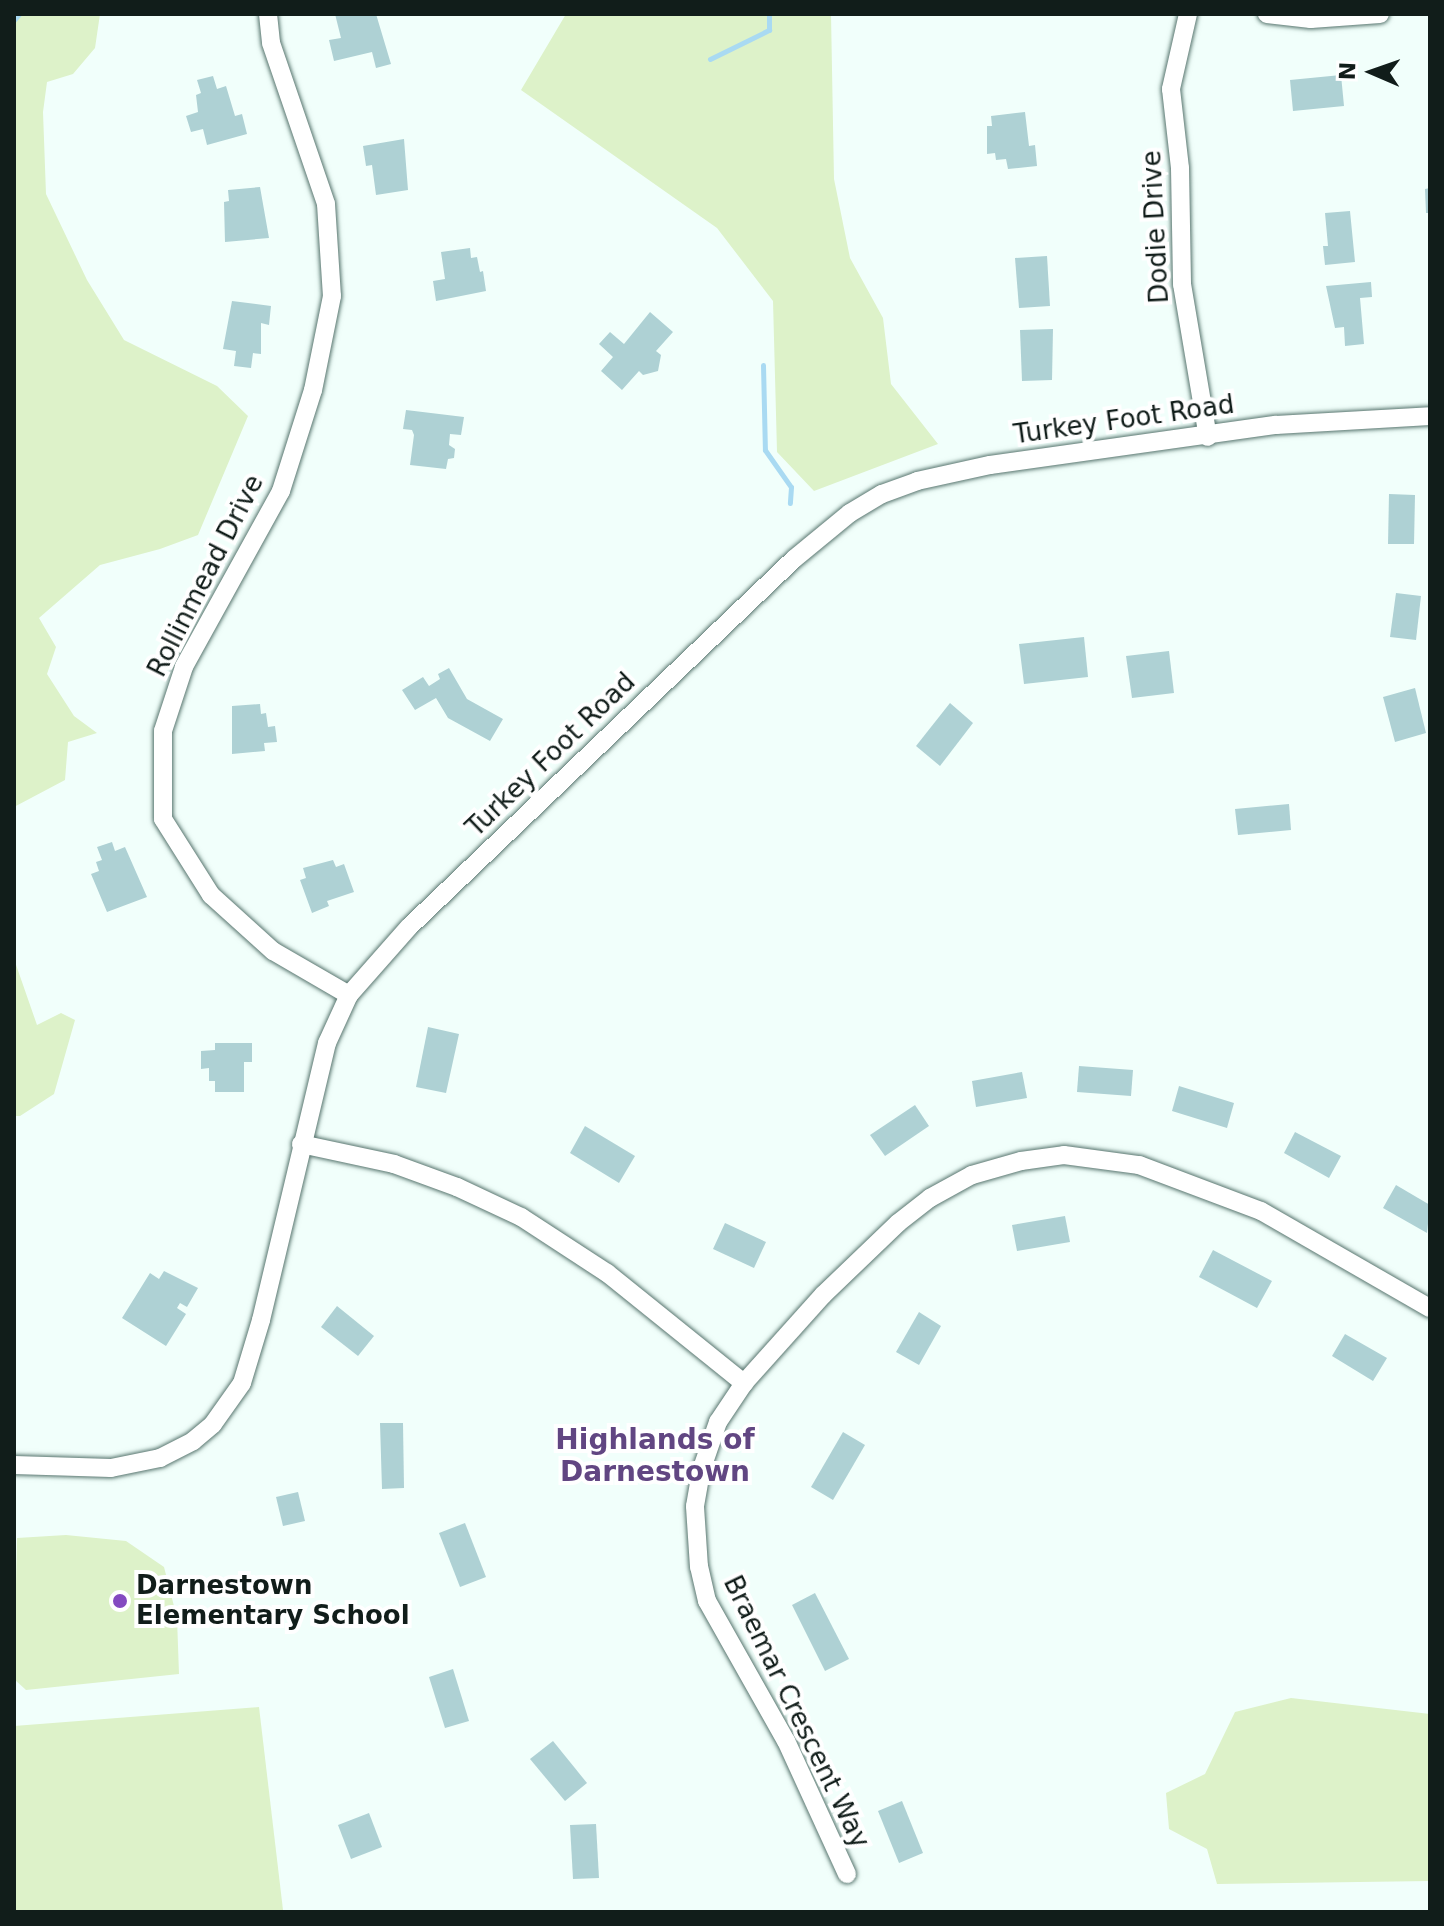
<!DOCTYPE html>
<style>
body{margin:0}
#map{position:relative;width:1444px;height:1926px;overflow:hidden;background:#f1fffb;font-family:"DejaVu Sans",sans-serif}
div>[style]{position:absolute}
.green>*{inset:0;background:#ddf2c9}
.stream>*{height:5px;margin:-2.5px;padding:0 2.5px;transform-origin:2.5px;border-radius:2.5px;background:#a9daf2}
.building>*{inset:0;background:#aed1d4}
.roads{filter:drop-shadow(0 0 2px #58766f) drop-shadow(0 0 2px #58766f)}
.minor>*{height:18px;margin:-9px;padding:0 9px;transform-origin:9px;border-radius:9px;background:#fff}
.dots>*{width:22px;height:22px;translate:-50% -50%;box-sizing:border-box;border:4px solid #fff;border-radius:50%}
span{translate:-50% -50%;white-space:nowrap;text-align:center;line-height:1.15;-webkit-text-stroke:8px #fff;paint-order:stroke}
.street-label{font-size:26px;color:#111d1a}
.poi-label{font-size:26px;color:#111d1a;font-weight:700}
.left{translate:0 -50%;text-align:left}
.neighbourhood-label{font-size:28px;color:#614682;font-weight:700}
.frame{position:absolute;inset:0;border:16px solid #111d1a;pointer-events:none}
.north{position:absolute;left:1332px;top:32px;width:80px;height:80px;-webkit-text-stroke:6px #fff;paint-order:stroke;rotate:272deg;font-size:22px;font-weight:700;line-height:32px;text-align:center;color:#111d1a}
.north::after{content:'';display:block;margin:auto;width:28px;height:36px;background:#111d1a;clip-path:polygon(50% 0,100% 100%,50% 72%,0 100%)}
</style>
<div id="map">
<div class="green">
<i style="clip-path:polygon(14px 14px,100px 14px,95px 48px,73px 74px,47px 82px,43px 112px,46px 194px,87px 280px,124px 340px,217px 386px,248px 416px,198px 535px,160px 549px,100px 565px,39px 618px,56px 647px,47px 674px,74px 716px,97px 733px,68px 742px,65px 780px,14px 807px)"></i>
<i style="clip-path:polygon(566px 14px,831px 14px,834px 179px,850px 258px,883px 318px,891px 384px,938px 444px,814px 491px,777px 452px,773px 301px,717px 228px,521px 90px)"></i>
<i style="clip-path:polygon(14px 959px,37px 1025px,61px 1013px,75px 1020px,54px 1094px,20px 1116px,14px 1116px)"></i>
<i style="clip-path:polygon(66px 1535px,126px 1541px,164px 1567px,177px 1618px,179px 1674px,26px 1690px,14px 1679px,17px 1538px)"></i>
<i style="clip-path:polygon(1291px 1698px,1430px 1714px,1430px 1881px,1217px 1884px,1207px 1849px,1169px 1829px,1166px 1793px,1205px 1774px,1235px 1712px)"></i>
<i style="clip-path:polygon(259px 1707px,283px 1910px,14px 1912px,14px 1726px)"></i>
</div>
<div class="stream">
<i style="left:14px;top:20px;width:8px;rotate:-50deg"></i>
<i style="left:710px;top:59px;width:66px;rotate:-26.2deg"></i>
<i style="left:769px;top:30px;width:16px;rotate:-90deg"></i>
<i style="left:763px;top:365px;width:85px;rotate:88.7deg"></i>
<i style="left:765px;top:450px;width:45px;rotate:54.9deg"></i>
<i style="left:791px;top:487px;width:16px;rotate:94deg"></i>
</div>
<div class="building">
<i style="clip-path:polygon(335px 14px,376px 14px,391px 64px,376px 68px,372px 52px,334px 61px,329px 40px,341px 38px)"></i>
<i style="clip-path:polygon(1341px 75px,1344px 106px,1293px 111px,1290px 80px)"></i>
<i style="clip-path:polygon(213px 76px,217px 89px,226px 86px,235px 116px,242px 114px,247px 134px,207px 145px,203px 129px,191px 132px,186px 116px,198px 112px,196px 95px,201px 93px,197px 80px)"></i>
<i style="clip-path:polygon(1025px 112px,1029px 146px,1035px 145px,1037px 166px,1008px 169px,1006px 159px,996px 160px,995px 153px,987px 154px,987px 126px,992px 126px,991px 116px)"></i>
<i style="clip-path:polygon(404px 139px,408px 190px,376px 195px,372px 165px,366px 166px,363px 146px)"></i>
<i style="clip-path:polygon(260px 187px,269px 238px,225px 242px,224px 202px,229px 201px,228px 190px)"></i>
<i style="clip-path:polygon(1430px 188px,1430px 213px,1426px 213px,1425px 189px)"></i>
<i style="clip-path:polygon(1350px 211px,1355px 262px,1325px 265px,1323px 246px,1328px 246px,1325px 213px)"></i>
<i style="clip-path:polygon(470px 248px,471px 258px,477px 257px,480px 272px,483px 271px,486px 291px,436px 301px,433px 281px,445px 279px,441px 252px)"></i>
<i style="clip-path:polygon(1047px 256px,1050px 306px,1019px 308px,1015px 258px)"></i>
<i style="clip-path:polygon(1371px 282px,1372px 297px,1360px 298px,1364px 344px,1345px 346px,1344px 327px,1335px 328px,1326px 286px)"></i>
<i style="clip-path:polygon(232px 301px,271px 306px,269px 325px,261px 323px,261px 354px,253px 353px,251px 368px,234px 366px,236px 351px,223px 349px)"></i>
<i style="clip-path:polygon(650px 312px,673px 332px,656px 351px,661px 355px,658px 371px,643px 375px,639px 371px,622px 390px,601px 371px,613px 357px,599px 344px,610px 332px,624px 344px)"></i>
<i style="clip-path:polygon(1053px 329px,1052px 380px,1022px 381px,1020px 330px)"></i>
<i style="clip-path:polygon(406px 410px,464px 417px,461px 435px,450px 434px,449px 445px,455px 449px,454px 458px,448px 459px,446px 469px,410px 465px,414px 435px,412px 430px,403px 429px)"></i>
<i style="clip-path:polygon(1389px 494px,1415px 495px,1414px 544px,1388px 544px)"></i>
<i style="clip-path:polygon(1396px 593px,1421px 596px,1416px 640px,1390px 637px)"></i>
<i style="clip-path:polygon(1084px 637px,1088px 677px,1024px 684px,1019px 644px)"></i>
<i style="clip-path:polygon(1169px 651px,1174px 693px,1132px 698px,1126px 656px)"></i>
<i style="clip-path:polygon(449px 668px,467px 699px,503px 719px,490px 741px,448px 718px,436px 698px,415px 710px,402px 690px,423px 677px,429px 686px,440px 679px,438px 674px)"></i>
<i style="clip-path:polygon(1415px 688px,1426px 733px,1395px 742px,1383px 697px)"></i>
<i style="clip-path:polygon(950px 703px,973px 723px,940px 766px,916px 746px)"></i>
<i style="clip-path:polygon(260px 704px,261px 714px,266px 713px,268px 727px,275px 726px,277px 742px,264px 743px,265px 751px,232px 754px,232px 706px)"></i>
<i style="clip-path:polygon(1289px 804px,1291px 830px,1238px 835px,1235px 809px)"></i>
<i style="clip-path:polygon(112px 842px,115px 851px,125px 847px,147px 897px,107px 912px,91px 874px,99px 871px,96px 862px,102px 860px,97px 847px)"></i>
<i style="clip-path:polygon(333px 860px,336px 867px,344px 864px,354px 892px,327px 901px,329px 906px,312px 913px,300px 880px,306px 878px,303px 868px)"></i>
<i style="clip-path:polygon(428px 1027px,459px 1034px,446px 1093px,416px 1087px)"></i>
<i style="clip-path:polygon(215px 1043px,252px 1043px,252px 1062px,244px 1062px,244px 1092px,215px 1092px,215px 1081px,209px 1081px,209px 1068px,201px 1069px,201px 1051px,215px 1050px)"></i>
<i style="clip-path:polygon(1079px 1066px,1133px 1070px,1131px 1096px,1077px 1092px)"></i>
<i style="clip-path:polygon(1022px 1072px,1027px 1098px,976px 1107px,972px 1081px)"></i>
<i style="clip-path:polygon(1179px 1086px,1234px 1103px,1227px 1128px,1172px 1111px)"></i>
<i style="clip-path:polygon(915px 1105px,929px 1126px,885px 1156px,870px 1135px)"></i>
<i style="clip-path:polygon(585px 1126px,635px 1156px,619px 1183px,570px 1153px)"></i>
<i style="clip-path:polygon(1295px 1132px,1341px 1156px,1329px 1178px,1284px 1153px)"></i>
<i style="clip-path:polygon(1396px 1185px,1430px 1205px,1427px 1233px,1383px 1208px)"></i>
<i style="clip-path:polygon(1065px 1216px,1070px 1242px,1017px 1251px,1012px 1225px)"></i>
<i style="clip-path:polygon(725px 1223px,766px 1242px,754px 1268px,713px 1249px)"></i>
<i style="clip-path:polygon(1213px 1250px,1272px 1281px,1257px 1308px,1199px 1277px)"></i>
<i style="clip-path:polygon(164px 1271px,198px 1288px,187px 1307px,180px 1303px,177px 1308px,186px 1314px,166px 1346px,122px 1318px,150px 1273px,159px 1279px)"></i>
<i style="clip-path:polygon(337px 1306px,374px 1336px,358px 1356px,321px 1327px)"></i>
<i style="clip-path:polygon(919px 1312px,941px 1326px,919px 1365px,896px 1352px)"></i>
<i style="clip-path:polygon(1345px 1334px,1387px 1358px,1373px 1381px,1332px 1356px)"></i>
<i style="clip-path:polygon(380px 1423px,403px 1423px,404px 1488px,382px 1489px)"></i>
<i style="clip-path:polygon(843px 1432px,865px 1445px,833px 1500px,811px 1487px)"></i>
<i style="clip-path:polygon(298px 1492px,305px 1521px,283px 1526px,276px 1497px)"></i>
<i style="clip-path:polygon(465px 1523px,486px 1577px,460px 1587px,439px 1533px)"></i>
<i style="clip-path:polygon(815px 1593px,849px 1659px,825px 1671px,792px 1605px)"></i>
<i style="clip-path:polygon(453px 1669px,469px 1721px,445px 1728px,429px 1677px)"></i>
<i style="clip-path:polygon(553px 1741px,587px 1783px,565px 1801px,530px 1759px)"></i>
<i style="clip-path:polygon(902px 1801px,923px 1853px,899px 1863px,878px 1811px)"></i>
<i style="clip-path:polygon(369px 1813px,382px 1847px,351px 1859px,338px 1825px)"></i>
<i style="clip-path:polygon(596px 1824px,599px 1878px,573px 1879px,570px 1825px)"></i>
</div>
<div class="roads">
<div class="minor">
<i style="left:268px;top:14px;width:29px;rotate:84deg"></i>
<i style="left:271px;top:43px;width:170px;rotate:71.1deg"></i>
<i style="left:326px;top:204px;width:92px;rotate:86.3deg"></i>
<i style="left:332px;top:296px;width:96px;rotate:101.4deg"></i>
<i style="left:313px;top:390px;width:106px;rotate:107.6deg"></i>
<i style="left:281px;top:491px;width:201px;rotate:118.9deg"></i>
<i style="left:184px;top:667px;width:67px;rotate:108.2deg"></i>
<i style="left:163px;top:731px;width:88px;rotate:90deg"></i>
<i style="left:163px;top:819px;width:90px;rotate:57.7deg"></i>
<i style="left:211px;top:895px;width:84px;rotate:42.1deg"></i>
<i style="left:273px;top:951px;width:88px;rotate:30.1deg"></i>
<i style="left:1188px;top:14px;width:77px;rotate:102.8deg"></i>
<i style="left:1171px;top:89px;width:80px;rotate:83.5deg"></i>
<i style="left:1180px;top:168px;width:116px;rotate:89deg"></i>
<i style="left:1182px;top:284px;width:155px;rotate:80.4deg"></i>
<i style="left:1267px;top:14px;width:44px;rotate:6.5deg"></i>
<i style="left:1311px;top:19px;width:69px;rotate:-4.1deg"></i>
<i style="left:301px;top:1144px;width:95px;rotate:12.1deg"></i>
<i style="left:394px;top:1164px;width:67px;rotate:20.1deg"></i>
<i style="left:457px;top:1187px;width:71px;rotate:25.1deg"></i>
<i style="left:521px;top:1217px;width:103px;rotate:33.1deg"></i>
<i style="left:607px;top:1273px;width:176px;rotate:38.8deg"></i>
<i style="left:14px;top:1465px;width:97px;rotate:1.8deg"></i>
<i style="left:111px;top:1468px;width:50px;rotate:-11.5deg"></i>
<i style="left:160px;top:1458px;width:37px;rotate:-27deg"></i>
<i style="left:193px;top:1441px;width:26px;rotate:-40deg"></i>
<i style="left:213px;top:1424px;width:50px;rotate:-54.7deg"></i>
<i style="left:242px;top:1383px;width:66px;rotate:-73.2deg"></i>
<i style="left:261px;top:1320px;width:285px;rotate:-76.6deg"></i>
<i style="left:327px;top:1043px;width:53px;rotate:-65.4deg"></i>
<i style="left:349px;top:995px;width:91px;rotate:-48.6deg"></i>
<i style="left:409px;top:927px;width:533px;rotate:-43.71deg"></i>
<i style="left:794px;top:559px;width:72px;rotate:-39.4deg"></i>
<i style="left:850px;top:513px;width:37px;rotate:-31deg"></i>
<i style="left:882px;top:494px;width:37px;rotate:-20deg"></i>
<i style="left:917px;top:481px;width:75px;rotate:-12.4deg"></i>
<i style="left:990px;top:465px;width:289px;rotate:-8deg"></i>
<i style="left:1276px;top:425px;width:154px;rotate:-3.3deg"></i>
<i style="left:847px;top:1874px;width:146px;rotate:-114.6deg"></i>
<i style="left:786px;top:1741px;width:161px;rotate:-119.4deg"></i>
<i style="left:707px;top:1601px;width:35px;rotate:-103deg"></i>
<i style="left:699px;top:1567px;width:61px;rotate:-93.8deg"></i>
<i style="left:695px;top:1506px;width:36px;rotate:-80deg"></i>
<i style="left:701px;top:1471px;width:52px;rotate:-70.9deg"></i>
<i style="left:718px;top:1422px;width:47px;rotate:-56.3deg"></i>
<i style="left:744px;top:1383px;width:118px;rotate:-48.1deg"></i>
<i style="left:823px;top:1295px;width:104px;rotate:-43.8deg"></i>
<i style="left:898px;top:1223px;width:41px;rotate:-38deg"></i>
<i style="left:930px;top:1198px;width:48px;rotate:-28.7deg"></i>
<i style="left:972px;top:1175px;width:51px;rotate:-15.9deg"></i>
<i style="left:1021px;top:1161px;width:43px;rotate:-7.9deg"></i>
<i style="left:1064px;top:1155px;width:76px;rotate:7.6deg"></i>
<i style="left:1139px;top:1165px;width:130px;rotate:20.7deg"></i>
<i style="left:1261px;top:1211px;width:195px;rotate:29.9deg"></i>
</div>
</div>
<div class="dots">
<i style="left:120px;top:1601px;background:#844ac0"></i>
</div>
<div class="street-label">
<span style="left:1156px;top:227px;rotate:-93deg">Dodie Drive</span>
<span style="left:1124px;top:420px;rotate:-8deg">Turkey Foot Road</span>
<span style="left:206px;top:576px;rotate:-63deg">Rollinmead Drive</span>
<span style="left:551px;top:755px;rotate:-44deg">Turkey Foot Road</span>
<span style="left:796px;top:1712px;rotate:64deg">Braemar Crescent Way</span>
</div>
<div class="poi-label">
<span class="left" style="left:136px;top:1601px">Darnestown<br>Elementary School</span>
</div>
<div class="neighbourhood-label">
<span style="left:655px;top:1456px">Highlands of<br>Darnestown</span>
</div>
<div class="frame"></div>
<div class="north">N</div>
</div>
